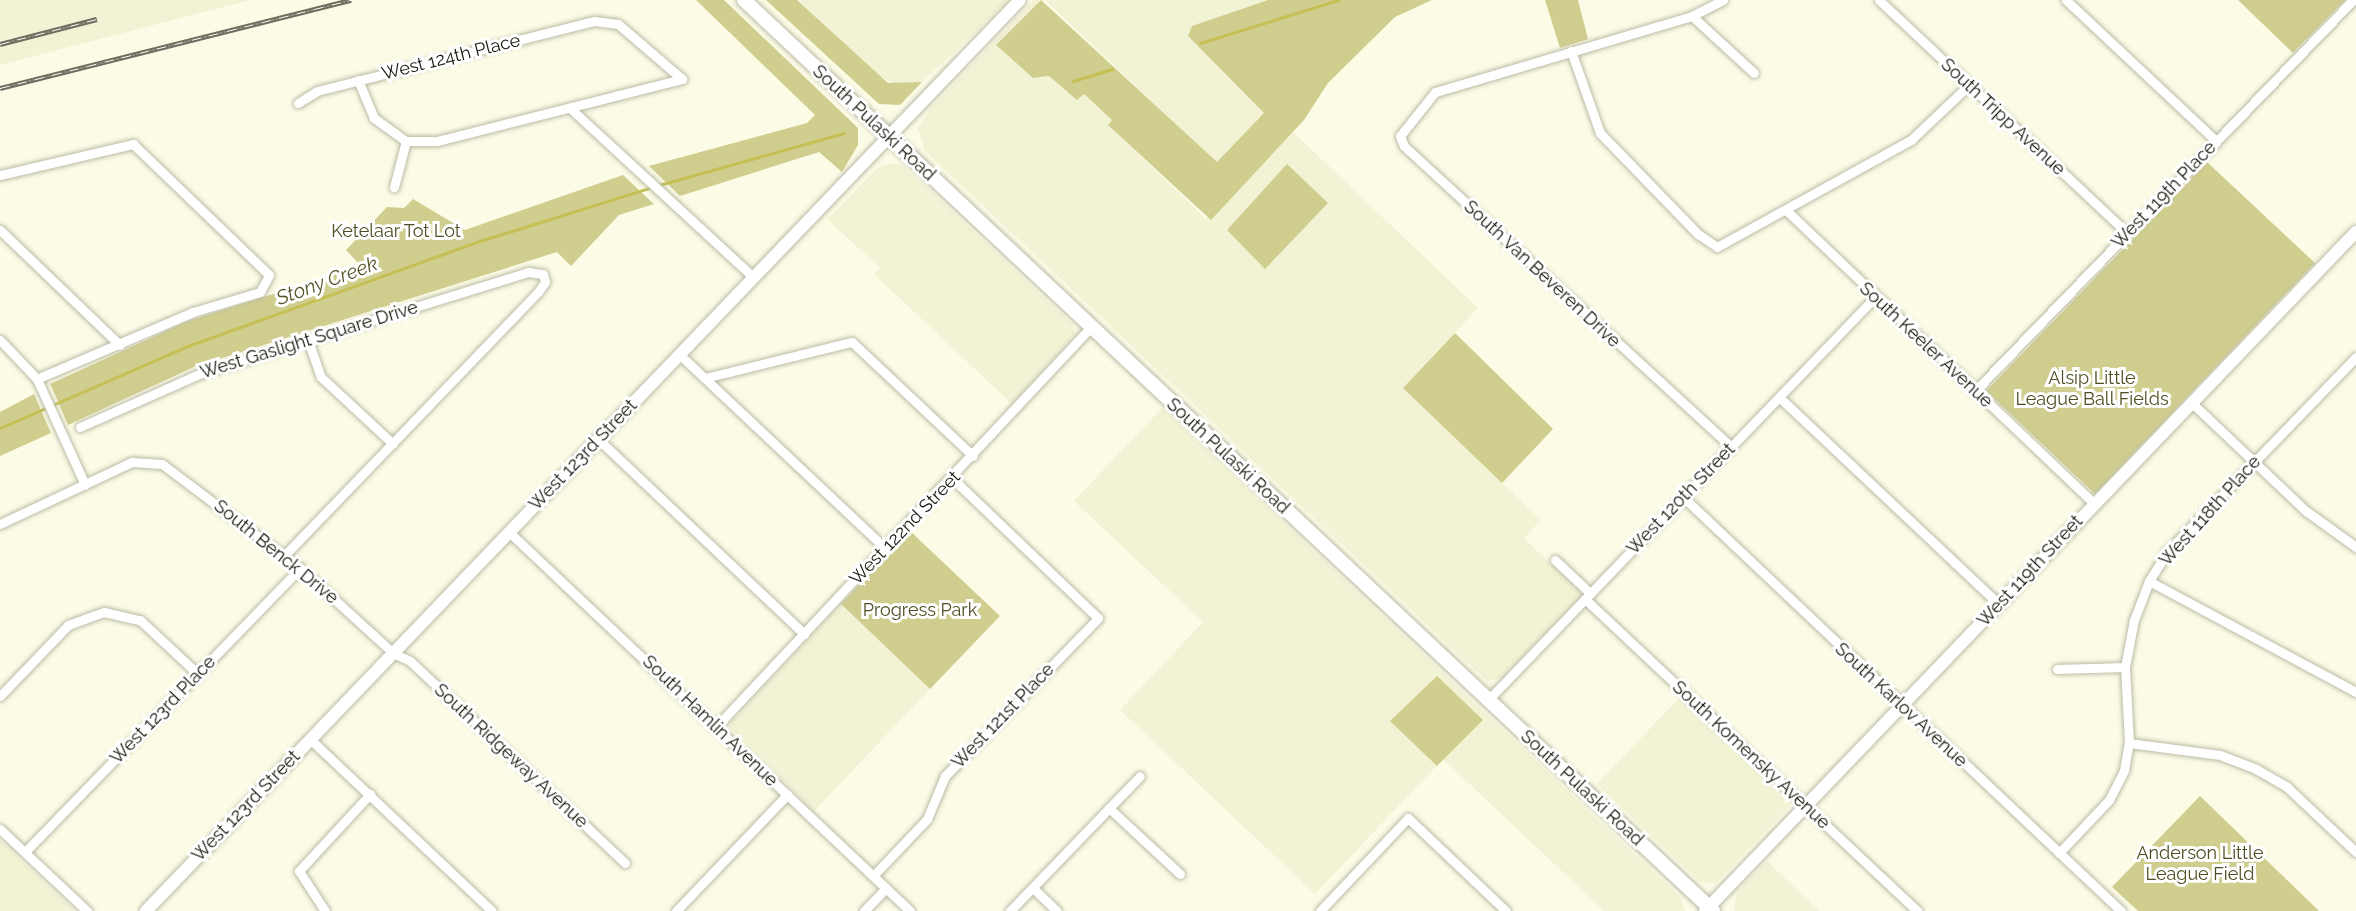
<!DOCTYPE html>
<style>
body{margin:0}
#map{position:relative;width:2356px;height:911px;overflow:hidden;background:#fcfbe6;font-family:Raleway,sans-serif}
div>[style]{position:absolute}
.built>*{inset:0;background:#f2f2d5}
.green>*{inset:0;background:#d0ce8e}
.stream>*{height:3px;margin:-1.5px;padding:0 1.5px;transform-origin:1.5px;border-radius:1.5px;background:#c5c054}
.roads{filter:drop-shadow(0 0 2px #bbbba7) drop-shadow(0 0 2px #bbbba7)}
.minor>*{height:9px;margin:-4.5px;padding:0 4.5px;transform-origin:4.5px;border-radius:4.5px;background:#fff}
.tertiary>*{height:12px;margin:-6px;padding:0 6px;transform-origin:6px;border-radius:6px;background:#fff}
.secondary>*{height:14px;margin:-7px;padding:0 7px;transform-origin:7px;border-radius:7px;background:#fff}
.rail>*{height:5px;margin-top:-2.5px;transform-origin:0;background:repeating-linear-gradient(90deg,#fff 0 9px,#6c6c5f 0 18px);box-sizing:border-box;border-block:2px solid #6c6c5f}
span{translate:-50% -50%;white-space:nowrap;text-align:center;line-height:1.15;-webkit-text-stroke:6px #fff;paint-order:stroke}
.street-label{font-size:18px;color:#17170f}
.park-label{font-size:18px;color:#4f4d21}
.water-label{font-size:20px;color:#565428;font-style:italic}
</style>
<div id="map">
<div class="built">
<i style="clip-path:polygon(0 0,250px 0,0 65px)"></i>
<i style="clip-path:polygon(798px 0,1009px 0,922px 82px,898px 87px,874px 72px)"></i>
<i style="clip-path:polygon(1033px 0,1041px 0,996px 45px,1041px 78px,1049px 76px,1077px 100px,1084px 93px,1112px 120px,1108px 125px,1206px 219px,1293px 132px,1478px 308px,1403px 388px,1541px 520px,1524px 538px,1583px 595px,1501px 678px,1487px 681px,925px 151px,918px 128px,930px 109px)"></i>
<i style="clip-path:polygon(1045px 0,1268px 0,1193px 26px,1265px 113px,1217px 163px)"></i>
<i style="clip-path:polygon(894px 163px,904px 166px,1074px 326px,1075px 335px,1012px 404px,874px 274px,880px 268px,827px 219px,879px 167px)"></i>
<i style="clip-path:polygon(1162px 408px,1680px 897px,1685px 911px,1604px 911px,1443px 759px,1315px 894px,1120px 710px,1203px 622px,1074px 501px)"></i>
<i style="clip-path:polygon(841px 604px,930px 689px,814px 811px,728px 726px)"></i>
<i style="clip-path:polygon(1680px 697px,1790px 805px,1716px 883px,1699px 881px,1597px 784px)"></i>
<i style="clip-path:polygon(0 840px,75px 911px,0 911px)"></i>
<i style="clip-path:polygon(1767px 861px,1819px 911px,1734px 911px,1737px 892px)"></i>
</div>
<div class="green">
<i style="clip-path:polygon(696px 0,724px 0,858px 128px,858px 145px,842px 172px,819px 152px,680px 196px,649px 166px,807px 123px,815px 115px)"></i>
<i style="clip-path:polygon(766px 0,797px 0,888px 83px,922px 82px,900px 105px,879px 104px)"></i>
<i style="clip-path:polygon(1041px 0,1217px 162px,1264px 113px,1188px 36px,1192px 26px,1268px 0,1432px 0,1395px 17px,1328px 83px,1304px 120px,1211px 220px,1108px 125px,1112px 120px,1084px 94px,1077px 100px,1049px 76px,1033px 78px,996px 45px)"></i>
<i style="clip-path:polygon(1545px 0,1578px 0,1588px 39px,1560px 48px)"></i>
<i style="clip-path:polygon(2238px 0,2345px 0,2293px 53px)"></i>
<i style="clip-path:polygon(2207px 162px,2315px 263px,2095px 494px,1986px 391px)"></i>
<i style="clip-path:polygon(1287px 164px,1328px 203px,1265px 269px,1227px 230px)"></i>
<i style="clip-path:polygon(623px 175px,654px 204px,619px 215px,571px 266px,557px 252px,194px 367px,68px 425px,52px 388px,50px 384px,188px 321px,361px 266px,346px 250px,387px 207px,404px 208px,413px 199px,465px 230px)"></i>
<i style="clip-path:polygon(1455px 333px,1553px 429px,1502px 483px,1403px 388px)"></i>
<i style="clip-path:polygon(34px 394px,51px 433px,0 456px,0 412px)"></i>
<i style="clip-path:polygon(910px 531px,1000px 616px,930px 689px,841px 604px)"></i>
<i style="clip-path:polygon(1437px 676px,1483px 720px,1437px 766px,1390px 721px)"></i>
<i style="clip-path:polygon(2200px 796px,2319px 911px,2138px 911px,2112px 887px)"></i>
</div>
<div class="stream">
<i style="left:1200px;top:43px;width:145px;rotate:-17.3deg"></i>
<i style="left:1073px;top:81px;width:41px;rotate:-17.1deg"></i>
<i style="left:659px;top:185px;width:192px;rotate:-15.7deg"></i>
<i style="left:0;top:428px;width:202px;rotate:-23.6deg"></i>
<i style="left:185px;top:347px;width:317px;rotate:-19.8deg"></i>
<i style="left:483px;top:240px;width:177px;rotate:-17.4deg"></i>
</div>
<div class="roads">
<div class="minor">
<i style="left:1723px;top:0;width:35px;rotate:153deg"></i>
<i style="left:1692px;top:16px;width:268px;rotate:163.5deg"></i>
<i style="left:1435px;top:92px;width:56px;rotate:128.5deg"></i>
<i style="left:1400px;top:136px;width:11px;rotate:68deg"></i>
<i style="left:1404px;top:146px;width:444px;rotate:42.6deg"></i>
<i style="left:1879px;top:0;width:340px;rotate:43.2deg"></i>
<i style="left:2066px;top:0;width:206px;rotate:43.2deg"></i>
<i style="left:1692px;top:16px;width:84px;rotate:42.6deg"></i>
<i style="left:1571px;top:51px;width:87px;rotate:70.5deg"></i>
<i style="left:1600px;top:133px;width:141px;rotate:45.9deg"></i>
<i style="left:1698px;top:234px;width:23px;rotate:34deg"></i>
<i style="left:1717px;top:247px;width:222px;rotate:-28.9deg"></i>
<i style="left:1911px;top:140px;width:80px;rotate:-43.5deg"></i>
<i style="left:358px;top:80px;width:41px;rotate:67.2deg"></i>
<i style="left:374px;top:118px;width:39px;rotate:36deg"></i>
<i style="left:406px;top:141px;width:48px;rotate:104.6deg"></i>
<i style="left:298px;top:103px;width:22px;rotate:-32deg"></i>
<i style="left:317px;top:91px;width:286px;rotate:-14.2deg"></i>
<i style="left:594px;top:21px;width:24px;rotate:7deg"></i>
<i style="left:618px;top:24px;width:84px;rotate:40.7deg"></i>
<i style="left:570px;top:108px;width:249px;rotate:42.7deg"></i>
<i style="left:406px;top:141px;width:31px"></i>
<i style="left:437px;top:141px;width:253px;rotate:-14.2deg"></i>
<i style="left:0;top:175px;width:137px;rotate:-13.1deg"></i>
<i style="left:133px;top:144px;width:189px;rotate:43.9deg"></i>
<i style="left:269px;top:275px;width:19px;rotate:118deg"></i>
<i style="left:260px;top:292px;width:70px;rotate:163.4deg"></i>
<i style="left:193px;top:312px;width:170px;rotate:156.8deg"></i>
<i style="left:1786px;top:210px;width:425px;rotate:43.6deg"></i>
<i style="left:0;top:230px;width:166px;rotate:43.8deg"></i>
<i style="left:0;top:340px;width:54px;rotate:46.5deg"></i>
<i style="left:37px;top:379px;width:116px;rotate:65.6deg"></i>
<i style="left:308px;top:340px;width:39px;rotate:71deg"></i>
<i style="left:321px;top:377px;width:98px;rotate:42.9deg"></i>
<i style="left:679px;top:354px;width:283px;rotate:43.3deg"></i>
<i style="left:705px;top:378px;width:151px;rotate:-13.8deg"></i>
<i style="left:852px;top:342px;width:166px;rotate:43.3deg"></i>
<i style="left:1975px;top:391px;width:544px;rotate:-45.97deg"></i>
<i style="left:1779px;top:397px;width:302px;rotate:43.3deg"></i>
<i style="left:2192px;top:403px;width:157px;rotate:43.5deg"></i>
<i style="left:2306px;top:511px;width:62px;rotate:35.8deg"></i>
<i style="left:80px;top:427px;width:130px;rotate:-24deg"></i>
<i style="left:199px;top:374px;width:344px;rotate:-17.2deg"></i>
<i style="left:528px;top:272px;width:15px;rotate:8deg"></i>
<i style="left:543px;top:274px;width:8px;rotate:76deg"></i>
<i style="left:545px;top:282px;width:12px;rotate:125deg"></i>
<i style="left:538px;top:292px;width:366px;rotate:133.9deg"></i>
<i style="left:598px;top:439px;width:284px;rotate:43.4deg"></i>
<i style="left:1683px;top:497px;width:603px;rotate:43.39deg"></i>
<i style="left:0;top:524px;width:146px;rotate:-25.2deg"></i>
<i style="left:132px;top:462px;width:30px;rotate:4deg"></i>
<i style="left:162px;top:464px;width:173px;rotate:37deg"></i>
<i style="left:300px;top:568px;width:126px;rotate:42.4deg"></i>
<i style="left:393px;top:653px;width:19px;rotate:25deg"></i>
<i style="left:410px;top:661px;width:295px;rotate:43.2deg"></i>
<i style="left:509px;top:532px;width:552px;rotate:43.38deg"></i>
<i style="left:1555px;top:560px;width:48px;rotate:43.3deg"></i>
<i style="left:2149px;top:581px;width:235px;rotate:28.2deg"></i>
<i style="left:1585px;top:599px;width:456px;rotate:43.2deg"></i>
<i style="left:2057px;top:669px;width:68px;rotate:-1.7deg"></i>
<i style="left:0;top:696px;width:98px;rotate:-46.2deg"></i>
<i style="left:68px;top:625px;width:38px;rotate:-20deg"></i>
<i style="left:104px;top:612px;width:37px;rotate:13deg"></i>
<i style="left:140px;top:620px;width:79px;rotate:43deg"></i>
<i style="left:1488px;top:700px;width:557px;rotate:-46.16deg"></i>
<i style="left:716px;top:727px;width:548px;rotate:-46.85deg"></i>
<i style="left:310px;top:739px;width:250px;rotate:43.4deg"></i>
<i style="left:2129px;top:743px;width:92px;rotate:7.5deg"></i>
<i style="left:2220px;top:755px;width:39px;rotate:21deg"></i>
<i style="left:2256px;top:769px;width:36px;rotate:30deg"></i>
<i style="left:2287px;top:787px;width:95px;rotate:43.3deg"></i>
<i style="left:1109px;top:808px;width:97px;rotate:42.9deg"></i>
<i style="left:0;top:829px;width:120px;rotate:43.3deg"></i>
<i style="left:25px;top:852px;width:395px;rotate:-45.9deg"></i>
<i style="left:2059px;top:853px;width:73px;rotate:-46.7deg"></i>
<i style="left:2109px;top:800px;width:34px;rotate:-63deg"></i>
<i style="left:2124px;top:770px;width:27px;rotate:-80deg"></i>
<i style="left:2129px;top:743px;width:76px;rotate:-93deg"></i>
<i style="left:2125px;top:667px;width:48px;rotate:-79.2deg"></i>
<i style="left:2134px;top:620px;width:42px;rotate:-69deg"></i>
<i style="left:2149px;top:581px;width:34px;rotate:-58deg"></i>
<i style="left:2167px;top:552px;width:272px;rotate:-45.9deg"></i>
<i style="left:873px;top:876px;width:79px;rotate:-46.5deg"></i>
<i style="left:927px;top:819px;width:47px;rotate:-67.3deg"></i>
<i style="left:945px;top:776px;width:220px;rotate:-45.9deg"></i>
<i style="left:1098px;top:618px;width:202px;rotate:-136.2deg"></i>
<i style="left:1033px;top:888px;width:33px;rotate:44deg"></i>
<i style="left:325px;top:911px;width:48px;rotate:-123deg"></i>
<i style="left:299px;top:871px;width:105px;rotate:-47.3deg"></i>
<i style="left:676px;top:911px;width:161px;rotate:-46.3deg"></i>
<i style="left:864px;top:911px;width:32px;rotate:-46deg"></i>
<i style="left:1010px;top:911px;width:187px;rotate:-46.1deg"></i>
<i style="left:1320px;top:911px;width:128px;rotate:-46.6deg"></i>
<i style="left:1408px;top:818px;width:135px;rotate:43.5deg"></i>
</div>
<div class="tertiary">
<i style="left:146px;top:911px;width:1262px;rotate:-46.19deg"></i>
<i style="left:1705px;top:911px;width:941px;rotate:-46.21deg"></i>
</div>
<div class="secondary">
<i style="left:744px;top:0;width:1330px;rotate:43.23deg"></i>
</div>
</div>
<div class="rail">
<i style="left:0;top:44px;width:100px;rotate:-14.5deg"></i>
<i style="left:0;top:88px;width:362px;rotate:-14.1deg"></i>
</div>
<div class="street-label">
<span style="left:451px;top:57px;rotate:-14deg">West 124th Place</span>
<span style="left:2003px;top:117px;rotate:43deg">South Tripp Avenue</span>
<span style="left:874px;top:123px;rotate:43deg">South Pulaski Road</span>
<span style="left:2164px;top:195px;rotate:-46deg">West 119th Place</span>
<span style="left:1542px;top:274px;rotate:43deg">South Van Beveren Drive</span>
<span style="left:309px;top:340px;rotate:-17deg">West Gaslight Square Drive</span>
<span style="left:1926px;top:345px;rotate:43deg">South Keeler Avenue</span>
<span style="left:583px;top:455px;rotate:-46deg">West 123rd Street</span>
<span style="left:1228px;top:456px;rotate:43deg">South Pulaski Road</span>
<span style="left:1681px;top:499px;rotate:-46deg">West 120th Street</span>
<span style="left:2210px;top:511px;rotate:-48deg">West 118th Place</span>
<span style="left:905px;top:528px;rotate:-46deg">West 122nd Street</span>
<span style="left:276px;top:552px;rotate:39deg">South Benck Drive</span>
<span style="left:2030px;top:571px;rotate:-47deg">West 119th Street</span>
<span style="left:1901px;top:705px;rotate:43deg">South Karlov Avenue</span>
<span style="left:163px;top:710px;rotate:-46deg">West 123rd Place</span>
<span style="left:1003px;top:716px;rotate:-46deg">West 121st Place</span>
<span style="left:710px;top:721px;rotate:44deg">South Hamlin Avenue</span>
<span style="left:1751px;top:755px;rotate:43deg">South Komensky Avenue</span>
<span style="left:511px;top:756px;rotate:43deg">South Ridgeway Avenue</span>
<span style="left:1582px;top:788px;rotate:43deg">South Pulaski Road</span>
<span style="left:246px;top:806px;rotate:-46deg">West 123rd Street</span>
</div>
<div class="park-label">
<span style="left:396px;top:231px">Ketelaar Tot Lot</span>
<span style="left:2092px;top:389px">Alsip Little<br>League Ball Fields</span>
<span style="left:920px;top:610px">Progress Park</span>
<span style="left:2200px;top:864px">Anderson Little<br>League Field</span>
</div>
<div class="water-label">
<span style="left:327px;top:281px;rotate:-20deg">Stony Creek</span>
</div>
</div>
